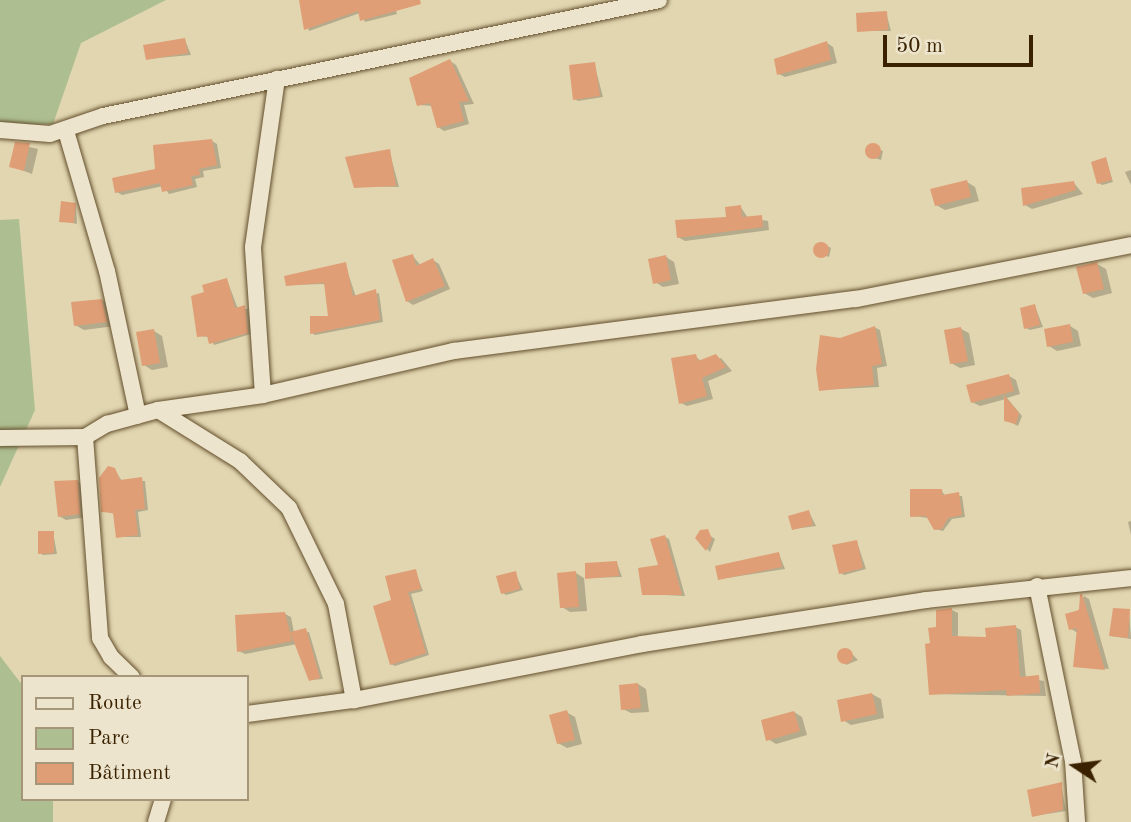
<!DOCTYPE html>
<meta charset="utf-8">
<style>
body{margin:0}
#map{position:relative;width:1131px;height:822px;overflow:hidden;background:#e1d6b0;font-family:"Old Standard TT",serif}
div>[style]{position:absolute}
.green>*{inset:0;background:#adbf90}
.shadow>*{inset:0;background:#0003}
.building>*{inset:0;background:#e09e76}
.round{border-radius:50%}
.roads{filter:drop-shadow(0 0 2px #644e2c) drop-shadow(0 0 2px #644e2c)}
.street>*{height:16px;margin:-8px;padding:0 8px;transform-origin:8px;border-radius:8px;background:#ece4cc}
span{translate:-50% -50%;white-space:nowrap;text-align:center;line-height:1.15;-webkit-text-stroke:7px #ece4cc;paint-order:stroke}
.legend{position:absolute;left:21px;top:675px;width:228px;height:126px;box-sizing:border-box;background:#ece4cc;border:2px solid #a5967a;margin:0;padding:9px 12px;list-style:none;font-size:21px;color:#3a2100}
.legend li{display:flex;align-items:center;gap:14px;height:35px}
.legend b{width:35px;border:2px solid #a5967a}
.north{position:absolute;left:1040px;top:731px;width:70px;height:70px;-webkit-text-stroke:5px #ece4cc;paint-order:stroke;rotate:283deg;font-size:19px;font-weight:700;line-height:28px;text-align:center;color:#3a2100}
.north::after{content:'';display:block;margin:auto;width:24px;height:32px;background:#3a2100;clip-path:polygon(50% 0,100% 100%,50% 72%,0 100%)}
.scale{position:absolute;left:883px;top:35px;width:150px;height:32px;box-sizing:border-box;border:4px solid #3a2100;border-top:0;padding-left:9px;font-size:21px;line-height:24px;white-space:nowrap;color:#3a2100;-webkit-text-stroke:5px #ece4cc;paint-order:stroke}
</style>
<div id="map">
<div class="green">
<i style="clip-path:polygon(0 0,166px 0,81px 43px,53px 124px,0 125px)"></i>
<i style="clip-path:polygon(19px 219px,35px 410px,0 487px,0 220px)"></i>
<i style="clip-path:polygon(0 656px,23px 686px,23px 799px,53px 799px,53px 822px,0 822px)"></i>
</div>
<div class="shadow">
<i style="clip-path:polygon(300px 0,393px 0,397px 14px,365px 22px,360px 13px,309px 31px)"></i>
<i style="clip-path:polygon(886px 12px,891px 31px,859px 31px)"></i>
<i style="clip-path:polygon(185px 40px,191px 55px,147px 59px)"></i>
<i style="clip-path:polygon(827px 43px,833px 47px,837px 63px,785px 77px,779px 74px)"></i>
<i style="clip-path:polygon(450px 61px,456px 65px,474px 104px,464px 105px,469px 124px,444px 131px,438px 127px,433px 106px,419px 105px)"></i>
<i style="clip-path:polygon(594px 63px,603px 97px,578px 101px,575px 99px)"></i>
<i style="clip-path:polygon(212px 141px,217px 144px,221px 168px,203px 171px,204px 177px,195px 179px,197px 187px,169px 194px,163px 186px,122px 195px,117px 192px)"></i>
<i style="clip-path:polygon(16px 144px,38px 149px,32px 174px,11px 166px)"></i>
<i style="clip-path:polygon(867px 146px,883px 151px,881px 160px,868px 156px)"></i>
<i style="clip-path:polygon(389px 150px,399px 187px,356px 186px)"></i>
<i style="clip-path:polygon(1106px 159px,1113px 182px,1102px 185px,1099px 183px)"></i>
<i style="clip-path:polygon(1131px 170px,1131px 185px,1125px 172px)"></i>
<i style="clip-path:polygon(967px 182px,975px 187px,979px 201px,945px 210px,936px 205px)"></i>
<i style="clip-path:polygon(1074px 183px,1083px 194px,1032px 209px,1025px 205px)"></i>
<i style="clip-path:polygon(76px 205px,77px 224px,61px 221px)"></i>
<i style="clip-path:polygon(740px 206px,748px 218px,768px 221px,769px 230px,685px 241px,678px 237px,728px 219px)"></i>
<i style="clip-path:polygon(820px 242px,831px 248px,829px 257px,815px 252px)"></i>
<i style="clip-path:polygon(413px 256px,421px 266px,433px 260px,439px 264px,450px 289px,413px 305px,407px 301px)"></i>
<i style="clip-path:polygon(666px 257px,674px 262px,679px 284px,663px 287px,655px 282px)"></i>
<i style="clip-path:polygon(345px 264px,356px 297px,379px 293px,383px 322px,315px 335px,312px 333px,330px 317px,326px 284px,287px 285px)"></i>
<i style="clip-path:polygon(1097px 264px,1106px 269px,1112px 293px,1093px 298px,1084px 293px)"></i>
<i style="clip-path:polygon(227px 280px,238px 309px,248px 309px,251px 334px,214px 345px,209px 337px,199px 336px,206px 293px)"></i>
<i style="clip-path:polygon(102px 300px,110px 305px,115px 326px,84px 330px,75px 325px)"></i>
<i style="clip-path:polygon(1035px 306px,1043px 327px,1030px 330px,1026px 328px)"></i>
<i style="clip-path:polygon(1070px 326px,1078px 331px,1081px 346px,1057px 351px,1049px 346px)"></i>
<i style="clip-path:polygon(874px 327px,880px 330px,887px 366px,877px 368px,879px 387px,821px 390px,841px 339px)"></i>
<i style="clip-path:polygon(961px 329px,969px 333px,975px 365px,960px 368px,951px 363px)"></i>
<i style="clip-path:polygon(154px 331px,162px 336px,168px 367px,152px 370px,144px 365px)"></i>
<i style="clip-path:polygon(695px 356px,702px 362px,721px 358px,732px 371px,708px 381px,713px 399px,687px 406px,681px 403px)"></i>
<i style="clip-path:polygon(1009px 376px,1016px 380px,1020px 394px,1007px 398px,1022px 416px,1018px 426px,1006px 420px,1006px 399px,980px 406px,972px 402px)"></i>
<i style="clip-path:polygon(114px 469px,122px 481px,145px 481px,148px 510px,138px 512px,141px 537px,118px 537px,115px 514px,103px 511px,100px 478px,104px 471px)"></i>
<i style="clip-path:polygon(77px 481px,84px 486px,87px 517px,66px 520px,59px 516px)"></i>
<i style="clip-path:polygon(942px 491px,945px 496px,962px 496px,965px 517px,952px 519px,943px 531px,935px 529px,929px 518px,912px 516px)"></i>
<i style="clip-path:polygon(809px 512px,816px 526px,794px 529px)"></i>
<i style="clip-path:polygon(1131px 521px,1131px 535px,1128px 522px)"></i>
<i style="clip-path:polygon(703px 531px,715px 539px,710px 552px,697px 538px)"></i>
<i style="clip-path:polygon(53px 532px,57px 554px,43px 555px,40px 553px)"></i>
<i style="clip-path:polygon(665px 537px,669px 539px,685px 596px,643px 594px,660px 567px)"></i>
<i style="clip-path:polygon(857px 542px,866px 569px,844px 575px,841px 573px)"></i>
<i style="clip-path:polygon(779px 554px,785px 569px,720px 579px)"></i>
<i style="clip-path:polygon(617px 563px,622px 577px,587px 578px)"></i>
<i style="clip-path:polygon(415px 570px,423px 591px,411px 594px,429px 655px,395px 666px,391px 664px,393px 602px)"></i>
<i style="clip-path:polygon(515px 573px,523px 590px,506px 595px,503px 593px)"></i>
<i style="clip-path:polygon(576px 573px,584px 578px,587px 611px,570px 612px,562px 607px)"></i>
<i style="clip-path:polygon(1084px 596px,1089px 599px,1109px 669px,1075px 666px,1078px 633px,1071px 629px)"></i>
<i style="clip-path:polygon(952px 610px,958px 613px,958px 638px,988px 639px,1015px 627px,1021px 630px,1026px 678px,1044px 681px,1046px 696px,930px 694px,932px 644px)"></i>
<i style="clip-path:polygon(1129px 611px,1131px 639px,1111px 636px)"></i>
<i style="clip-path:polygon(285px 614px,291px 617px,294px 633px,309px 632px,323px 679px,311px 680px,297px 644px,245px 654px,239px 651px)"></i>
<i style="clip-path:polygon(848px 650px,858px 660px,846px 665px,840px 653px)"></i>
<i style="clip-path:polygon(638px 684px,646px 689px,649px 712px,631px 713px,623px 709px)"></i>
<i style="clip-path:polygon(872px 694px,881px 699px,884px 718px,851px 725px,843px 720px)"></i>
<i style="clip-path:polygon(566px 712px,575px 717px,582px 744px,567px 748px,558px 743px)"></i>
<i style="clip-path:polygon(794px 712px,802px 717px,807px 735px,776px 744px,768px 739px)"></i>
<i style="clip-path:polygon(1061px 784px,1066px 811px,1034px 816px)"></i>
</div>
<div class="building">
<i style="clip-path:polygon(299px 0,420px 0,421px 4px,360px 21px,358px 11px,304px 30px)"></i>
<i style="clip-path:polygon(887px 11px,888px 30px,857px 32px,856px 13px)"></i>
<i style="clip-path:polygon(185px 38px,188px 53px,146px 60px,143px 45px)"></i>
<i style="clip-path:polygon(827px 41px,831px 60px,777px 75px,774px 59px)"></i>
<i style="clip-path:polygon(450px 59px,469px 101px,459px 102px,464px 121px,437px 128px,430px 103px,417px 106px,409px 78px)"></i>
<i style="clip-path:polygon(595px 62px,600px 96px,573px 100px,569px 65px)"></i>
<i style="clip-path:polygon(212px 139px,217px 165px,199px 169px,200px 175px,191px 176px,193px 185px,162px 192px,160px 183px,115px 193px,112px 178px,155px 169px,153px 145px)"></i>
<i style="clip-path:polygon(15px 142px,30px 143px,24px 171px,9px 167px)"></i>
<i class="round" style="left:865px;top:143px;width:16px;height:16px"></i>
<i style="clip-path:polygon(390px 149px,396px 186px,354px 188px,345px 157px)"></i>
<i style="clip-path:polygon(1106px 157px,1112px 180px,1097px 184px,1091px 162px)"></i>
<i style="clip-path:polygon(967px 180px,971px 197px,935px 206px,930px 189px)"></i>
<i style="clip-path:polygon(1074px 181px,1076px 190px,1023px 206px,1021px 188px)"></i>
<i style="clip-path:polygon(61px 201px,76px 203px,74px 223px,59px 222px)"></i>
<i style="clip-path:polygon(741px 205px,742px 217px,762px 215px,763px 227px,677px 238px,675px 220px,726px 217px,725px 207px)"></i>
<i class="round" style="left:813px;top:242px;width:16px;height:16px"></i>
<i style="clip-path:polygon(413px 254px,416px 266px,433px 258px,445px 286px,406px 302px,392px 260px)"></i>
<i style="clip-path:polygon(666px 255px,671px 280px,653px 284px,648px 259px)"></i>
<i style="clip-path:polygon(346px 262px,353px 296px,376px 289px,380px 320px,310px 334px,310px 316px,328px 316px,324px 283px,286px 286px,284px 276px)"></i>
<i style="clip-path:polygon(1097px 262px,1104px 289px,1083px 294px,1076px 267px)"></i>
<i style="clip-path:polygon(227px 278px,235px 308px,245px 305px,248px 333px,209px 344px,207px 336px,197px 337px,191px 296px,204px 292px,202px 285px)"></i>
<i style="clip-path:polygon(102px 299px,107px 322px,74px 326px,71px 302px)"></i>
<i style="clip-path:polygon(1035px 304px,1040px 325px,1024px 329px,1020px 308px)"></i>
<i style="clip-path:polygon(1070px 324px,1073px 342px,1047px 347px,1044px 329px)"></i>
<i style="clip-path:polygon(875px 326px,882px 364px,872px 366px,874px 385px,819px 391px,816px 369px,820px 335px,840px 338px)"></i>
<i style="clip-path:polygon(961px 327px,968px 361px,950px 364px,944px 330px)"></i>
<i style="clip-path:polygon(154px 329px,160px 363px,142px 366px,136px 332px)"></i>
<i style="clip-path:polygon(696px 354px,698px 361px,716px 354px,726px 367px,702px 378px,707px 396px,679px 404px,671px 358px)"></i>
<i style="clip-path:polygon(1009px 374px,1014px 391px,971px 403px,966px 385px)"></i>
<i style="clip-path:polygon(1004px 395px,1019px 413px,1016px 424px,1004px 421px)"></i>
<i style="clip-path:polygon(108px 466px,115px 468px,120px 480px,142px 477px,145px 509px,135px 510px,138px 535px,116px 538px,113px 513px,101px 512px,99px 478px)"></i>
<i style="clip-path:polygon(78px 480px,80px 514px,58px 517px,54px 481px)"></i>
<i style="clip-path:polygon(910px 489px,942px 489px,942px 495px,959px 492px,962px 515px,948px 518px,942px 529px,934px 530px,926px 516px,910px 517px)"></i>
<i style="clip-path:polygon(809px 510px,813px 525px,792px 530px,788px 516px)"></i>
<i style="clip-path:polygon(708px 529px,712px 539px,706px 551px,695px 538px,700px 530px)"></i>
<i style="clip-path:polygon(38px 531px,54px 531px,54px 553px,38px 554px)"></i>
<i style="clip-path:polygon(665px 535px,682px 595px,642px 595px,638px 568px,658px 565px,650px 539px)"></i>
<i style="clip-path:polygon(857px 540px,863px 568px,839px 574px,832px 545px)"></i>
<i style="clip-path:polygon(779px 552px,782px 567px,718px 580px,715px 566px)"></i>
<i style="clip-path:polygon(617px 561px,619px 576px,585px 579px,585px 563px)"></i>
<i style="clip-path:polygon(416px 569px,421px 589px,408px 592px,426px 653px,390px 665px,373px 606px,391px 600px,385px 576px)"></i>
<i style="clip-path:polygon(516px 571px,520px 589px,501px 594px,496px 576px)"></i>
<i style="clip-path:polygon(576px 571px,579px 607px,560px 608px,557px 573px)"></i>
<i style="clip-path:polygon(1080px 594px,1082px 594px,1105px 670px,1073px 667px,1077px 628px,1069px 630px,1065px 614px,1079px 610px)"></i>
<i style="clip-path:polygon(952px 608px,952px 636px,986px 637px,985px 628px,1016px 625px,1020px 677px,1039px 675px,1040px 693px,1007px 696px,1006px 690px,929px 695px,925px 644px,930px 643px,928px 628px,936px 627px,936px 610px)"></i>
<i style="clip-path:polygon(1113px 608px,1130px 609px,1128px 638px,1109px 636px)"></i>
<i style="clip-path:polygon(285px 612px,292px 641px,237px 652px,235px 615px)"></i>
<i style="clip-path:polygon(306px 628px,320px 678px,309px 681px,290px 632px)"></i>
<i class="round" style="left:837px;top:648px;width:16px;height:16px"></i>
<i style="clip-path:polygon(638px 683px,641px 708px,621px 710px,619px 685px)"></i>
<i style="clip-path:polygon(872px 693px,877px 714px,841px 722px,837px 700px)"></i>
<i style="clip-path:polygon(567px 710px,575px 740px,557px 744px,549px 715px)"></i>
<i style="clip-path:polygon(794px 711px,800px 731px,766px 741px,761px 720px)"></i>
<i style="clip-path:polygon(1062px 782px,1063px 810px,1032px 817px,1027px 790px)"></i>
</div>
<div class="roads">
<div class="street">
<i style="left:0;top:130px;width:50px;rotate:4.6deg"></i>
<i style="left:50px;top:134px;width:56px;rotate:-18.8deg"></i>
<i style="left:103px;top:116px;width:568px;rotate:-11.78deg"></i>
<i style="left:66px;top:131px;width:146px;rotate:73.7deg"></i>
<i style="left:107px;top:271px;width:148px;rotate:77.9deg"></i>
<i style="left:263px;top:395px;width:148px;rotate:-93.9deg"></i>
<i style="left:253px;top:247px;width:170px;rotate:-81.9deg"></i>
<i style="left:158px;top:410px;width:97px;rotate:31.9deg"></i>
<i style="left:240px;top:461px;width:68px;rotate:43.8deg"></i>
<i style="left:289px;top:508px;width:107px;rotate:63.9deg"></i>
<i style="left:336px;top:604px;width:98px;rotate:79.4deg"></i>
<i style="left:85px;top:437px;width:202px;rotate:85.7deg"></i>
<i style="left:100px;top:638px;width:22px;rotate:60deg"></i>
<i style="left:111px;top:657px;width:29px;rotate:44deg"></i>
<i style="left:0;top:438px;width:85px;rotate:-0.7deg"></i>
<i style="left:85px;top:437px;width:26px;rotate:-31deg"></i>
<i style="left:107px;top:424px;width:53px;rotate:-15.4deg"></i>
<i style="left:158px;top:410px;width:106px;rotate:-8.1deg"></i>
<i style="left:263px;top:395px;width:196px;rotate:-13deg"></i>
<i style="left:454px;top:351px;width:405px;rotate:-7.4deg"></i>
<i style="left:856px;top:299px;width:280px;rotate:-11.1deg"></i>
<i style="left:1037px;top:586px;width:179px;rotate:78.4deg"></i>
<i style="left:1073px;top:761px;width:61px;rotate:86.2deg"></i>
<i style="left:247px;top:714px;width:108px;rotate:-7.5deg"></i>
<i style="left:354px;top:700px;width:293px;rotate:-11deg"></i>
<i style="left:642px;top:644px;width:287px;rotate:-8.8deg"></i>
<i style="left:926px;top:600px;width:206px;rotate:-6.1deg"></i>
<i style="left:156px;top:822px;width:24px;rotate:-73deg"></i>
</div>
</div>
<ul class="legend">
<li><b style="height:9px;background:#ece4cc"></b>Route</li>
<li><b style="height:19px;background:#adbf90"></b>Parc</li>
<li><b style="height:19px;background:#e09e76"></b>Bâtiment</li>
</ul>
<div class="north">N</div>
<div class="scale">50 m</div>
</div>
